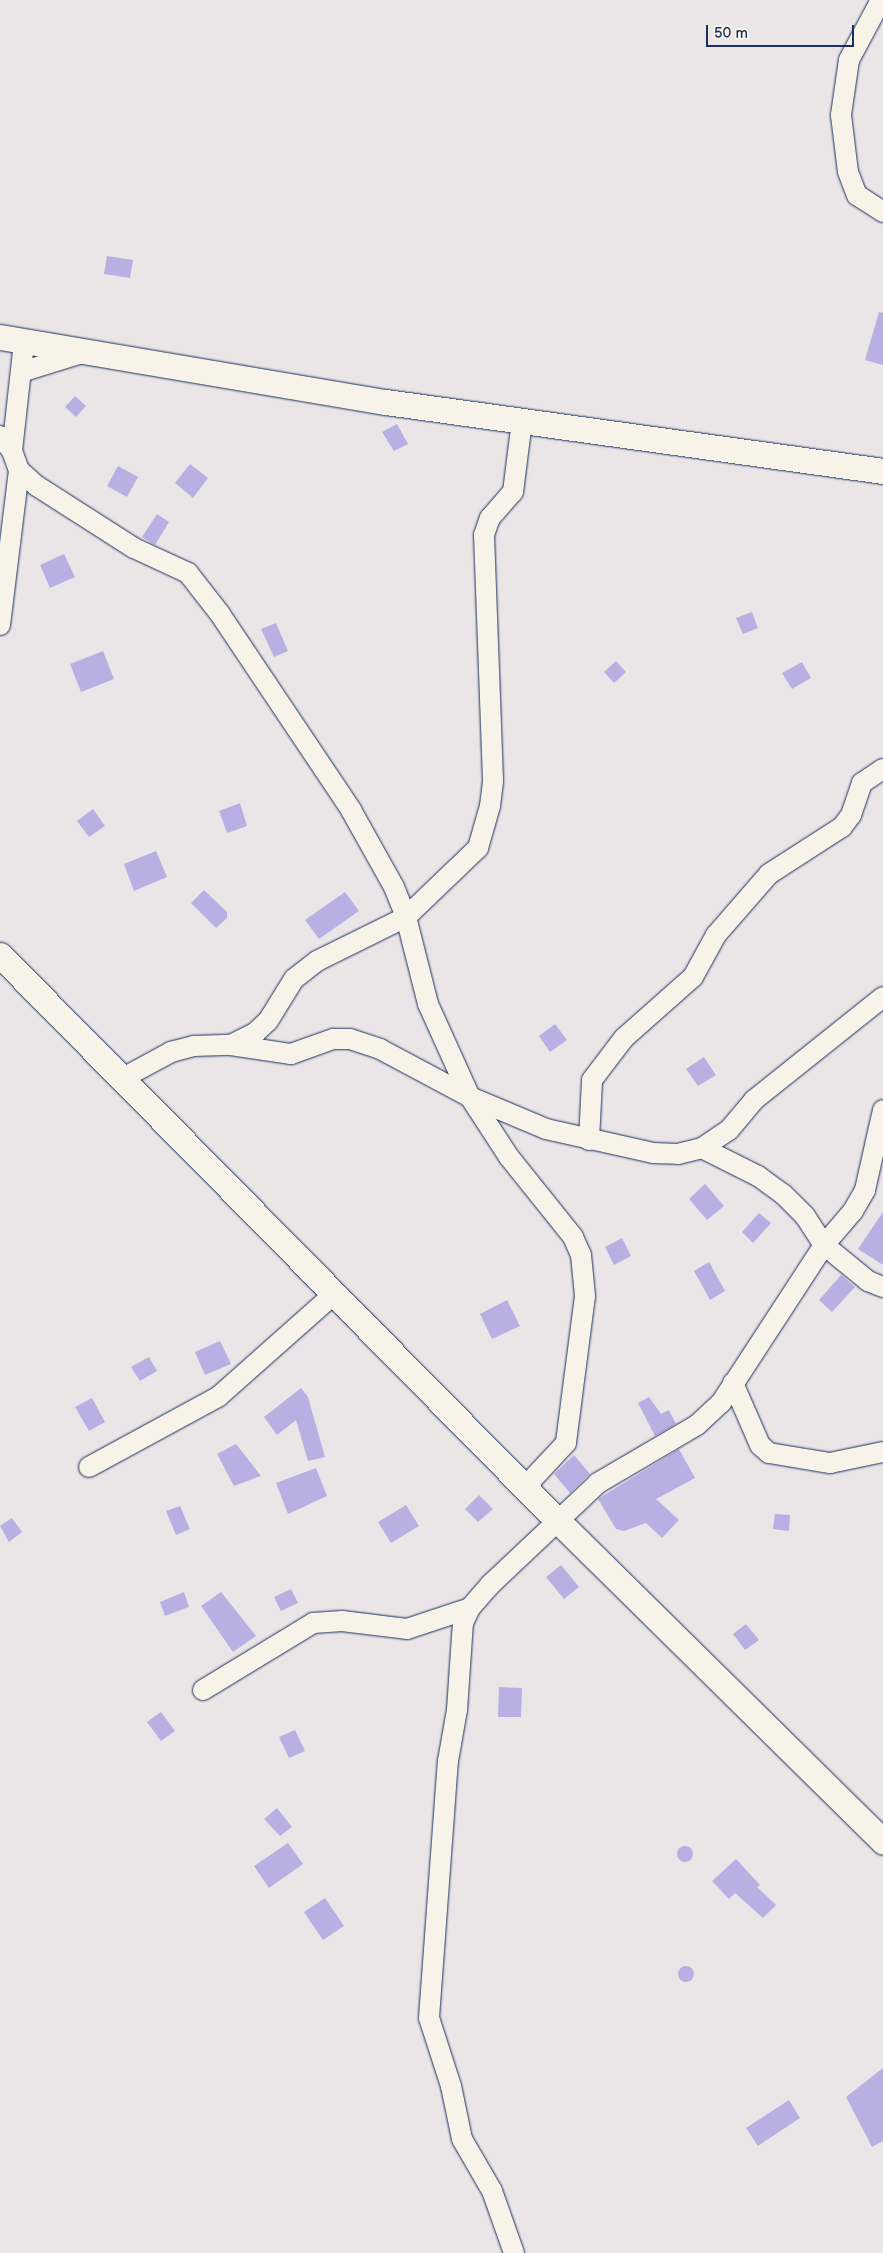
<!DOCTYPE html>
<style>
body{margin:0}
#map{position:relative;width:883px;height:2253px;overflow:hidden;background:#eae6e7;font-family:"Balsamiq Sans",sans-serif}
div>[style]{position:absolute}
.building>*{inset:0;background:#b8b0e2}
.round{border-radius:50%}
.roads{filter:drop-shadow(0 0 1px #1b2f5e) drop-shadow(0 0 1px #1b2f5e)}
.minor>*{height:20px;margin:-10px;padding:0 10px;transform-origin:10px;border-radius:10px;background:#f7f3e8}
.tertiary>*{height:25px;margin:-12.5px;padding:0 12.5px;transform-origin:12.5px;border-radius:12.5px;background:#f7f3e8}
span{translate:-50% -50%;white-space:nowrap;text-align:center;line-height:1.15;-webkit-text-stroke:4px #f7f3e8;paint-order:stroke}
.scale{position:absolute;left:706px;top:25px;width:148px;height:22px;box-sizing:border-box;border:2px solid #1b2f5e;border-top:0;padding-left:6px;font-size:15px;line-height:18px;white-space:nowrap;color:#1b2f5e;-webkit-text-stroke:4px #f7f3e8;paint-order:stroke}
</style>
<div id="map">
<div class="building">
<i style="clip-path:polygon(107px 256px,133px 260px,130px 278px,104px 274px)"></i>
<i style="clip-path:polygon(879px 312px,883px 313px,883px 365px,865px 360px)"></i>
<i style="clip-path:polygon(75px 396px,86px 406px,76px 417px,65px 407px)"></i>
<i style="clip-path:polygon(397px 424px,408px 444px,394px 451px,382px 432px)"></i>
<i style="clip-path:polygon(190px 464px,208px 478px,193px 498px,175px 483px)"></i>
<i style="clip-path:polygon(118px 466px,138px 477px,127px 497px,107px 486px)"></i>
<i style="clip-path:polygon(157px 514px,169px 522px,155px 545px,142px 537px)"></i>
<i style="clip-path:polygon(64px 554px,75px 577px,50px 588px,40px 565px)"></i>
<i style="clip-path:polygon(752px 612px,758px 628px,743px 634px,736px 618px)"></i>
<i style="clip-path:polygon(276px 623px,288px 651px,274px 657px,261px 629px)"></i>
<i style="clip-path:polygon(103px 651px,114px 679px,81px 692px,70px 664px)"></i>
<i style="clip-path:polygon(616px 661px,626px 672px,614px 683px,604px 672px)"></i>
<i style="clip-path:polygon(802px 662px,811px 678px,792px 689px,782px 673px)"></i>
<i style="clip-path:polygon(240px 803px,247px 826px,227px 833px,219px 811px)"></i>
<i style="clip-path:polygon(93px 809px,105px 826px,89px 837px,77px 821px)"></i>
<i style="clip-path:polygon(156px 851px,167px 877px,134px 891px,124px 864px)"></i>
<i style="clip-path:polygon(204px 890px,227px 912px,227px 918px,216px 928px,191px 903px)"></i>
<i style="clip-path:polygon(345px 892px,359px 911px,319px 939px,305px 920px)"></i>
<i style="clip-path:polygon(555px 1024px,567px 1040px,550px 1052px,539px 1036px)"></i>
<i style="clip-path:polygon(704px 1057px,716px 1075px,698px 1086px,686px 1069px)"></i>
<i style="clip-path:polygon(705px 1184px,724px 1206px,707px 1220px,689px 1199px)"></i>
<i style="clip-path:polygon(883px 1212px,883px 1265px,858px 1249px)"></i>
<i style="clip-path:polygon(759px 1213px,771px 1223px,753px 1243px,742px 1232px)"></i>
<i style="clip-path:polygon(622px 1238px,631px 1256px,614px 1265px,605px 1247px)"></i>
<i style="clip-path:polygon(709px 1262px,725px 1291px,710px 1300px,694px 1271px)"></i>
<i style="clip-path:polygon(841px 1275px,855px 1287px,832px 1312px,819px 1300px)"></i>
<i style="clip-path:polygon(507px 1300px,520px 1326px,492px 1339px,480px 1314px)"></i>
<i style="clip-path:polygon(220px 1341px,231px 1364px,205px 1375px,195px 1352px)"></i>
<i style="clip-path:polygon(149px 1357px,157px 1371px,140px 1381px,131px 1367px)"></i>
<i style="clip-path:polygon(301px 1388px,308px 1397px,325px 1457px,308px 1461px,296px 1420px,277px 1435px,264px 1417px)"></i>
<i style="clip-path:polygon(649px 1397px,661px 1414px,669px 1410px,676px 1424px,655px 1436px,638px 1403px)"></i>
<i style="clip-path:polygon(92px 1398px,105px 1422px,89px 1431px,75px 1407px)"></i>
<i style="clip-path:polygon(236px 1444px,261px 1476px,234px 1486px,217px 1454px)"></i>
<i style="clip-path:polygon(679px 1449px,695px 1478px,656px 1499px,679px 1520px,662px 1538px,646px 1523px,624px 1531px,616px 1529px,598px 1499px)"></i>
<i style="clip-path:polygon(574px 1455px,590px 1474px,570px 1493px,554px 1474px)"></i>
<i style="clip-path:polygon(316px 1468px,327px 1496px,288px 1514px,276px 1483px)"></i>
<i style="clip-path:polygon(479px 1495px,493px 1509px,478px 1522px,465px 1509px)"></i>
<i style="clip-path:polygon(406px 1505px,419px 1526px,391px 1543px,378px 1522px)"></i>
<i style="clip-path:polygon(180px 1506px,190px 1529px,176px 1535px,166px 1511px)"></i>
<i style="clip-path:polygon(775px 1514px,790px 1515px,789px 1531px,773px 1529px)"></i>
<i style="clip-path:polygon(12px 1518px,22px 1532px,9px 1542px,0 1526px)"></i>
<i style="clip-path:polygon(561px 1565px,579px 1587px,564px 1599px,546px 1577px)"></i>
<i style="clip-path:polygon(291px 1589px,298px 1603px,281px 1611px,274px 1597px)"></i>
<i style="clip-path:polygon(184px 1592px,189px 1607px,165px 1616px,160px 1602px)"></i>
<i style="clip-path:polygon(221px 1592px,256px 1636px,233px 1652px,201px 1606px)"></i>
<i style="clip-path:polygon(746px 1624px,759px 1640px,745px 1650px,733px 1634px)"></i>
<i style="clip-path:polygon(499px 1687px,522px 1688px,521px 1717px,498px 1717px)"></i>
<i style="clip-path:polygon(161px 1712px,175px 1731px,161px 1741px,147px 1722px)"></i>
<i style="clip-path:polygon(295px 1730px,305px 1751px,289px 1758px,279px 1737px)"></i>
<i style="clip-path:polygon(277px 1808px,292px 1827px,280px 1836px,264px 1819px)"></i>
<i style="clip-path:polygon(288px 1843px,303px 1864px,269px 1888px,254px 1866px)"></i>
<i class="round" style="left:677px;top:1846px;width:16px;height:16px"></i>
<i style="clip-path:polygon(736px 1859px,760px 1885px,757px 1887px,776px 1905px,763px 1918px,735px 1893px,729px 1899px,712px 1881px)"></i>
<i style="clip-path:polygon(325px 1898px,344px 1926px,323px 1940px,304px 1912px)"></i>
<i class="round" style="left:678px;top:1966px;width:16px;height:16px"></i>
<i style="clip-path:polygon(883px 2068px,883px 2141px,872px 2147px,846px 2097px)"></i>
<i style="clip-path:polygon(789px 2100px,800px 2118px,758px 2146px,746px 2128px)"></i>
</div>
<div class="roads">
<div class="minor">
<i style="left:881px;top:0;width:68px;rotate:118.1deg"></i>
<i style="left:849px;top:60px;width:56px;rotate:98.3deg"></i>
<i style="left:841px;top:115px;width:57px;rotate:83deg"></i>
<i style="left:848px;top:172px;width:25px;rotate:69deg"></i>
<i style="left:857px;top:195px;width:31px;rotate:33deg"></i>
<i style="left:21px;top:372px;width:64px;rotate:-17.3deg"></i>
<i style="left:0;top:436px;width:19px;rotate:51deg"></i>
<i style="left:12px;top:451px;width:20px;rotate:70deg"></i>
<i style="left:19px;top:470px;width:24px;rotate:42deg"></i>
<i style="left:37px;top:486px;width:115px;rotate:32.6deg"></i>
<i style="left:134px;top:548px;width:60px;rotate:24.8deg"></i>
<i style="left:188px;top:573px;width:52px;rotate:52deg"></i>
<i style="left:220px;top:614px;width:236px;rotate:56.2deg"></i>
<i style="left:351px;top:810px;width:88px;rotate:60.8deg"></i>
<i style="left:394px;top:887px;width:32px;rotate:68deg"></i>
<i style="left:406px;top:917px;width:90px;rotate:75.8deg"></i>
<i style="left:428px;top:1004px;width:102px;rotate:65.7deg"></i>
<i style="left:470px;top:1097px;width:72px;rotate:57deg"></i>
<i style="left:509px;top:1157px;width:102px;rotate:51.3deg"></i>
<i style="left:573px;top:1237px;width:20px;rotate:66deg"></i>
<i style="left:581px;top:1255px;width:41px;rotate:84.4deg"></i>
<i style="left:585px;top:1296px;width:148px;rotate:97.4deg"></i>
<i style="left:566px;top:1443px;width:60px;rotate:133deg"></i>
<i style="left:12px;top:451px;width:110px;rotate:-83.7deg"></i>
<i style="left:0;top:625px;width:156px;rotate:-83deg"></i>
<i style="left:231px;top:1045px;width:28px;rotate:-27deg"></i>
<i style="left:256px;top:1032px;width:16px;rotate:-43deg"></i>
<i style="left:268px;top:1021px;width:49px;rotate:-58.2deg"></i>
<i style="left:294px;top:979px;width:29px;rotate:-38deg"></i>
<i style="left:317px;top:961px;width:99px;rotate:-26.3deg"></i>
<i style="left:406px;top:917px;width:100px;rotate:-43.8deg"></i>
<i style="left:478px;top:848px;width:44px;rotate:-74.1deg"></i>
<i style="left:490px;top:806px;width:26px;rotate:-83deg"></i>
<i style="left:493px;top:780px;width:245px;rotate:-92.1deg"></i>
<i style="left:484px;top:535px;width:18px;rotate:-71deg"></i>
<i style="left:490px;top:518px;width:35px;rotate:-49deg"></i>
<i style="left:513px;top:492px;width:72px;rotate:-82.8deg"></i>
<i style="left:123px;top:1078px;width:55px;rotate:-28.4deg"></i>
<i style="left:171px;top:1052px;width:24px;rotate:-15deg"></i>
<i style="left:194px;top:1046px;width:37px;rotate:-2deg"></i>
<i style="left:231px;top:1045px;width:61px;rotate:8.5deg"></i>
<i style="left:291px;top:1054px;width:45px;rotate:-19.7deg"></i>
<i style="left:333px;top:1039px;width:17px"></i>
<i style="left:350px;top:1039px;width:32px;rotate:18deg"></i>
<i style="left:380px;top:1049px;width:102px;rotate:28.1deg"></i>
<i style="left:470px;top:1097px;width:82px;rotate:22.8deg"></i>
<i style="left:546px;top:1129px;width:110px;rotate:12.6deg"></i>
<i style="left:653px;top:1153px;width:25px;rotate:2deg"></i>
<i style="left:678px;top:1154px;width:25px;rotate:-14deg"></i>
<i style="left:702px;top:1148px;width:32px;rotate:-34deg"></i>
<i style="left:729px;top:1130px;width:39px;rotate:-50deg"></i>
<i style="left:754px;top:1100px;width:165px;rotate:-38.6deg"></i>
<i style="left:589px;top:1140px;width:60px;rotate:-87.1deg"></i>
<i style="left:592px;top:1080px;width:53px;rotate:-52.7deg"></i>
<i style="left:624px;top:1038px;width:92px;rotate:-41.5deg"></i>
<i style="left:693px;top:977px;width:48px;rotate:-61.3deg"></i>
<i style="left:716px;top:935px;width:81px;rotate:-49deg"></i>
<i style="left:769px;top:874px;width:87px;rotate:-32.8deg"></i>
<i style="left:842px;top:827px;width:15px;rotate:-53deg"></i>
<i style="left:851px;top:815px;width:34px;rotate:-71deg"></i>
<i style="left:862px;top:783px;width:25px;rotate:-34deg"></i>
<i style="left:702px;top:1148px;width:63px;rotate:26.6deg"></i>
<i style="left:758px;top:1176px;width:31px;rotate:36deg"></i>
<i style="left:783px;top:1194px;width:31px;rotate:45deg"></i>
<i style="left:805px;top:1216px;width:35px;rotate:57deg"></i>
<i style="left:824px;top:1245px;width:57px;rotate:39.3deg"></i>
<i style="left:868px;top:1281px;width:16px;rotate:22deg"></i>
<i style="left:733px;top:1383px;width:68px;rotate:66.5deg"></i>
<i style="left:760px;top:1445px;width:12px;rotate:42deg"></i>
<i style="left:769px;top:1453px;width:62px;rotate:9.3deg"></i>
<i style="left:830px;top:1463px;width:54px;rotate:-11.7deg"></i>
<i style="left:89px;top:1467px;width:147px;rotate:-28.5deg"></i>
<i style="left:218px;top:1397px;width:155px;rotate:-41.6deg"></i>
<i style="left:203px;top:1690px;width:129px;rotate:-31.3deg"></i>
<i style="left:313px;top:1623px;width:29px;rotate:-4deg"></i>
<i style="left:342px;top:1621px;width:65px;rotate:7deg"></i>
<i style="left:407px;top:1629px;width:66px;rotate:-18.4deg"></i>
<i style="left:514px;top:2253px;width:66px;rotate:-109.5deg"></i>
<i style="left:492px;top:2191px;width:60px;rotate:-120deg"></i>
<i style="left:462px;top:2139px;width:54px;rotate:-101.7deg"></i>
<i style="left:451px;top:2086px;width:71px;rotate:-107.9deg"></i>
<i style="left:429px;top:2018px;width:258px;rotate:-85.8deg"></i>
<i style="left:448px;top:1761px;width:52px;rotate:-80deg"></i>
<i style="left:457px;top:1710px;width:87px;rotate:-86.1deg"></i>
<i style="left:463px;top:1623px;width:17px;rotate:-65deg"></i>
<i style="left:470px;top:1608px;width:32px;rotate:-49deg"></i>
<i style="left:491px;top:1584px;width:147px;rotate:-43.3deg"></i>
<i style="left:598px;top:1483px;width:115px;rotate:-30.4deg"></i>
<i style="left:697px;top:1425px;width:33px;rotate:-43deg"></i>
<i style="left:721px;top:1403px;width:189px;rotate:-56.9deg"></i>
<i style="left:824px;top:1245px;width:45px;rotate:-49.5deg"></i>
<i style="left:853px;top:1211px;width:24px;rotate:-60deg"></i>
<i style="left:865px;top:1190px;width:82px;rotate:-77.3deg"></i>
</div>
<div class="tertiary">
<i style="left:0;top:337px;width:391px;rotate:9.6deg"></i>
<i style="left:386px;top:402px;width:502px;rotate:7.9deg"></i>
<i style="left:0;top:955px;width:795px;rotate:45.41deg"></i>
<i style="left:558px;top:1521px;width:457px;rotate:44.6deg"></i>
</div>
</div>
<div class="scale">50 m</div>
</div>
